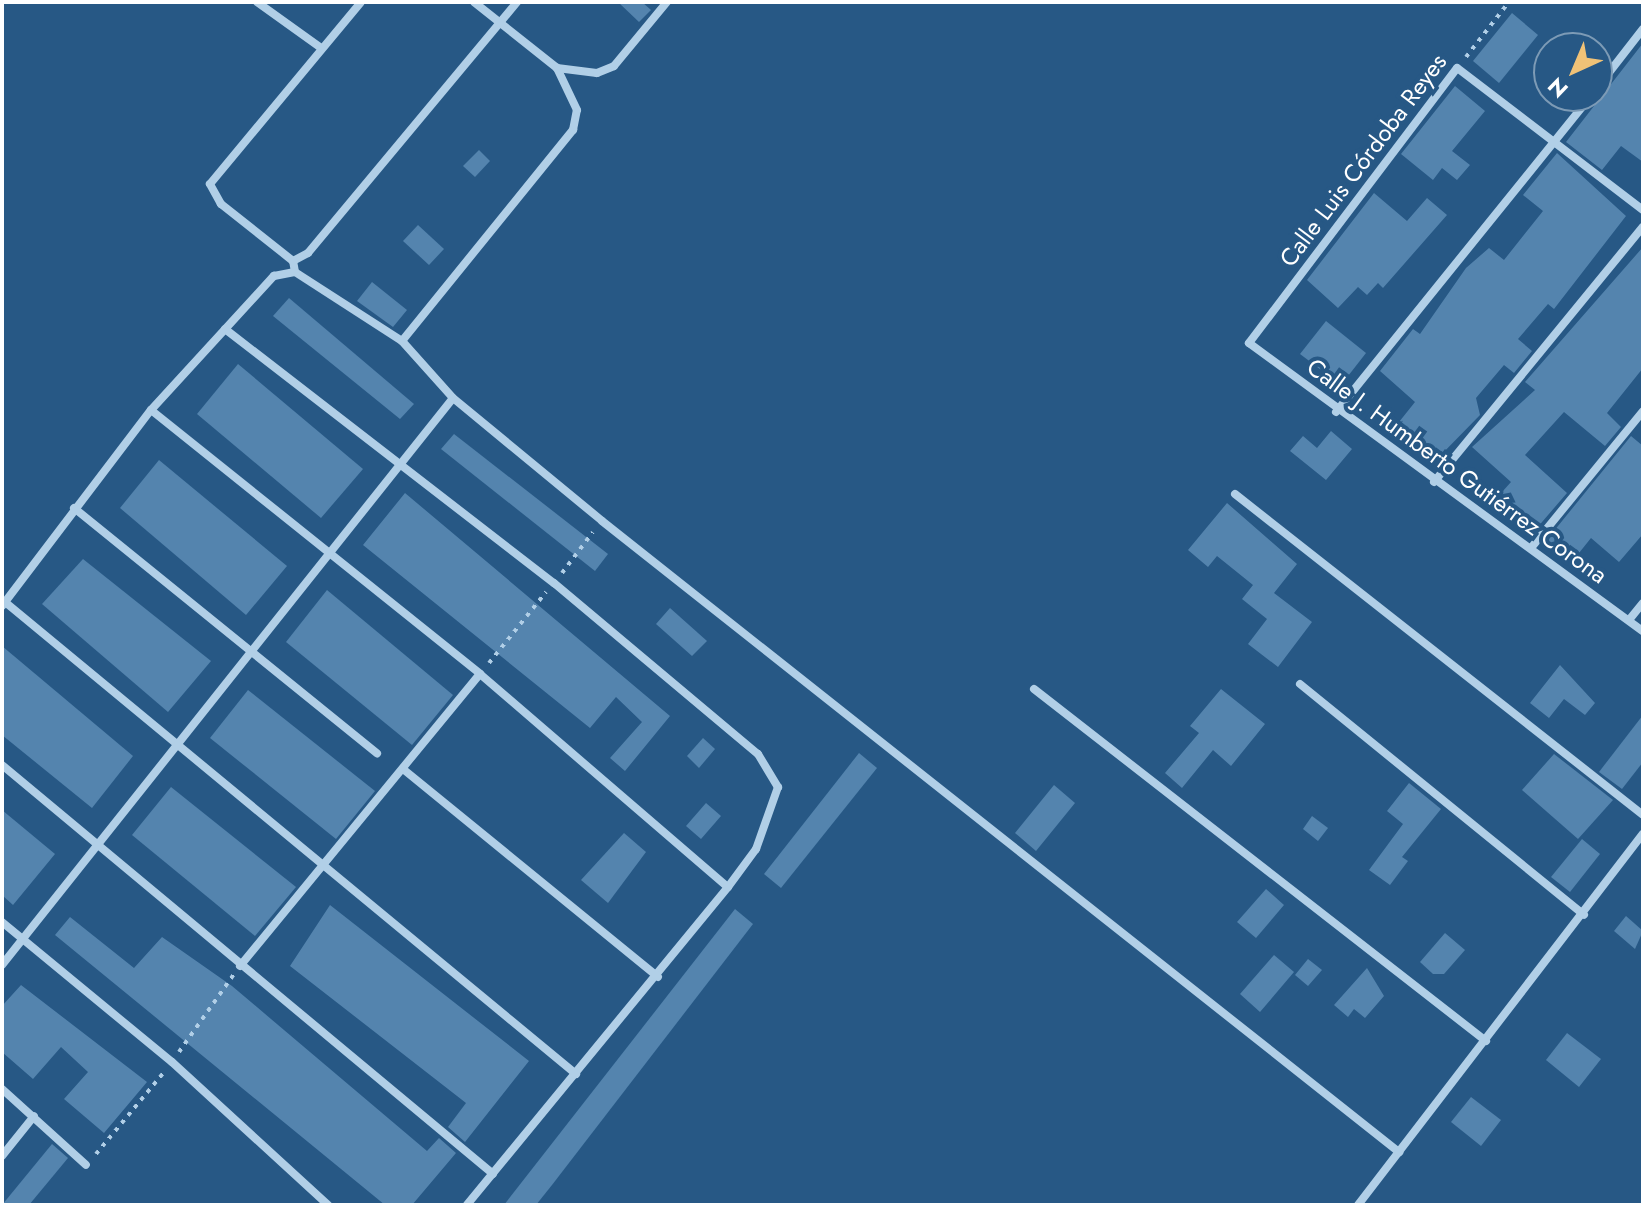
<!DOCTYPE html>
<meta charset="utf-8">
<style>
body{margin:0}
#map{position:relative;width:1645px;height:1207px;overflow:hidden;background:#275885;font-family:Jost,sans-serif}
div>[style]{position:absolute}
.building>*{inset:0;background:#5484ae}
.path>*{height:4px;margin-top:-2px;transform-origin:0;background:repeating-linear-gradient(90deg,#b1cfe7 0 4px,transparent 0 10px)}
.minor>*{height:8px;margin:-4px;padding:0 4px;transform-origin:4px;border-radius:4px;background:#b1cfe7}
span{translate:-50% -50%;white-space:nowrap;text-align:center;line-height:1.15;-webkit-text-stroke:8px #275885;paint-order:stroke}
.street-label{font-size:24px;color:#fff}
.frame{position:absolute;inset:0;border:4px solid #fff;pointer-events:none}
.north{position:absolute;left:1533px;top:32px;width:80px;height:80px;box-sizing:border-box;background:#275885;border:2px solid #7d9bb6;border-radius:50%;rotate:224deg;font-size:22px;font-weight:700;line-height:32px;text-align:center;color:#fff}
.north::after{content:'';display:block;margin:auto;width:28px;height:36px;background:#f0c277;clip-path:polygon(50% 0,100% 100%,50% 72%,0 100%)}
</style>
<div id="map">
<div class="building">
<i style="clip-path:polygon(618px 2px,642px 2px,651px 10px,639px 22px)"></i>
<i style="clip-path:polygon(1512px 13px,1538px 35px,1499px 83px,1473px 61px)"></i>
<i style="clip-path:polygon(1643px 43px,1643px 162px,1621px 146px,1602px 170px,1566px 142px)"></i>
<i style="clip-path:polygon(1455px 86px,1485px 111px,1452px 151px,1470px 165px,1457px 180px,1442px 168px,1433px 180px,1401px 154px)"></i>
<i style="clip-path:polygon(479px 150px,490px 161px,475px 177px,463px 166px)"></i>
<i style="clip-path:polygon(1557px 153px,1626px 216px,1554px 309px,1548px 304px,1518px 339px,1532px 351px,1514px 373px,1504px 365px,1476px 398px,1480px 415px,1437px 459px,1395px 427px,1415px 402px,1380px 371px,1413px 329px,1420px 334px,1466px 268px,1489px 248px,1504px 260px,1543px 211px,1523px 195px)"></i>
<i style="clip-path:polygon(1374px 193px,1407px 221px,1427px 198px,1447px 215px,1383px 288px,1378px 283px,1367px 295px,1358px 287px,1338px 308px,1307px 280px)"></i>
<i style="clip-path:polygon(418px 225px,444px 249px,429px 265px,403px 241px)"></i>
<i style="clip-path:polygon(1643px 247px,1643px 368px,1607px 413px,1621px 427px,1605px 446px,1564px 412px,1525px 455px,1567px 493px,1530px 536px,1493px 502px,1511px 482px,1472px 447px,1535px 390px,1525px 382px)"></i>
<i style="clip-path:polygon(372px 282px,407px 310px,393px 327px,357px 301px)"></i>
<i style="clip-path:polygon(289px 298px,414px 404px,400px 419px,273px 316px)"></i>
<i style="clip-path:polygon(1326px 321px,1366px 353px,1341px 385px,1300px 354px)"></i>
<i style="clip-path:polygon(238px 364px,363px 469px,321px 518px,197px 414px)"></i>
<i style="clip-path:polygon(1331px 431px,1352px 449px,1326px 480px,1290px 451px,1303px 436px,1317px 448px)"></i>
<i style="clip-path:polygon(454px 434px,608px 554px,595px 571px,441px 449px)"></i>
<i style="clip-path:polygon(1631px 436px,1643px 446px,1643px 534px,1619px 562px,1591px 538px,1571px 563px,1545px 542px)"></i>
<i style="clip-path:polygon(159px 460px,287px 566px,246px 615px,120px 508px)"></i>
<i style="clip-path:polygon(405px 493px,670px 716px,625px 771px,610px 758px,642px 722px,616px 697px,590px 728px,363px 545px)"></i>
<i style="clip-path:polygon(1227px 503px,1297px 564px,1274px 593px,1312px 622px,1278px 667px,1248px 644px,1267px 619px,1242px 599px,1253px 585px,1217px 556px,1208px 567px,1188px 550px)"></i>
<i style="clip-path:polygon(83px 559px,211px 661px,168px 712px,42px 604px)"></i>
<i style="clip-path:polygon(327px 590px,453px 695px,412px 745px,286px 642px)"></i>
<i style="clip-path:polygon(670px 608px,707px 641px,692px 656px,656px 624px)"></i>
<i style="clip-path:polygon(2px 646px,133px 756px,92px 808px,2px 735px)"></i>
<i style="clip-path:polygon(1560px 665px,1595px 703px,1585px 715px,1564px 699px,1549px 718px,1530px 703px)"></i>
<i style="clip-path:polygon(1221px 689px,1265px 724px,1231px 766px,1213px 750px,1182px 788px,1165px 773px,1199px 733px,1190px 726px)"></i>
<i style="clip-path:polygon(248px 690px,375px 791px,336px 839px,210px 738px)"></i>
<i style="clip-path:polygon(1643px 715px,1643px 762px,1622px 789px,1599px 772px)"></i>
<i style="clip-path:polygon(703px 738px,715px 749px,699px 768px,687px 756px)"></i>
<i style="clip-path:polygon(859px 753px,877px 768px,781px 888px,764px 874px)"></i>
<i style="clip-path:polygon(1554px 754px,1613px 800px,1578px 839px,1522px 790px)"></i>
<i style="clip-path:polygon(1409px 783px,1441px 809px,1402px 857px,1408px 861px,1390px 885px,1369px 870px,1403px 824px,1387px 811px)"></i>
<i style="clip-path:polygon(1054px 785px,1075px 803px,1036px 851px,1015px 833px)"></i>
<i style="clip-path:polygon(171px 787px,296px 887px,255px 936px,132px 835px)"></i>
<i style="clip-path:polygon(706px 803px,721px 816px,701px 839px,686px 826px)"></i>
<i style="clip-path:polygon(2px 810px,55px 854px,13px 905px,2px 895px)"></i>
<i style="clip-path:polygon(1312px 816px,1328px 828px,1318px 841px,1303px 829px)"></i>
<i style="clip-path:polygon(624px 833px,646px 852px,608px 903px,581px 880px)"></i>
<i style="clip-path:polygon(1582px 839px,1600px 854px,1570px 892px,1551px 877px)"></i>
<i style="clip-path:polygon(1266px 889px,1284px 905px,1256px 938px,1237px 922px)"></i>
<i style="clip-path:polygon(330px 905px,529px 1061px,465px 1142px,448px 1127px,466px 1103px,290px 966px)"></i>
<i style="clip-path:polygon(735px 909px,753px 924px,552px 1185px,536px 1205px,504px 1205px)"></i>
<i style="clip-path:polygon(1626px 916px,1643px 931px,1635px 949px,1614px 931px)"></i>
<i style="clip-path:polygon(70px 917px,134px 968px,162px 937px,232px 986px,427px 1151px,439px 1138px,456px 1153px,412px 1205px,385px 1205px,55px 935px)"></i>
<i style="clip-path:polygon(1445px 933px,1465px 950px,1444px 974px,1433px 974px,1420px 962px)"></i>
<i style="clip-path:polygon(1274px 955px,1294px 972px,1260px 1012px,1240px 994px)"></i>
<i style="clip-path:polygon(1308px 959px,1322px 970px,1308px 986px,1295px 975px)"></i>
<i style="clip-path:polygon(1367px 968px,1384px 996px,1365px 1018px,1354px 1009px,1348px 1017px,1334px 1005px)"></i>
<i style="clip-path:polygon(21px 985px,147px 1082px,104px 1133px,64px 1099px,88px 1072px,61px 1047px,33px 1079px,2px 1052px,2px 1006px)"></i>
<i style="clip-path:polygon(1567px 1033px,1601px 1059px,1579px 1087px,1546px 1060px)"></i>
<i style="clip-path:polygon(1471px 1097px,1501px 1120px,1481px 1146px,1451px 1122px)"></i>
<i style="clip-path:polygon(52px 1144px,68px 1158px,29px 1205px,2px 1205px)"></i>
</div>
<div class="path">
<i style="left:1466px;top:57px;width:70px;rotate:-52deg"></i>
<i style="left:562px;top:573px;width:51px;rotate:-52.9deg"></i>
<i style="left:489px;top:663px;width:91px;rotate:-51.2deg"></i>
<i style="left:179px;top:1052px;width:95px;rotate:-54.8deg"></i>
<i style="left:96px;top:1154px;width:107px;rotate:-50.3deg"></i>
</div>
<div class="minor">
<i style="left:257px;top:2px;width:79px;rotate:35.7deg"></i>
<i style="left:557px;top:68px;width:40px;rotate:7.1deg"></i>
<i style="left:597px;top:73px;width:18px;rotate:-22deg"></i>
<i style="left:614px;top:66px;width:83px;rotate:-50.4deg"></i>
<i style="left:1597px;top:88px;width:75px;rotate:-52.1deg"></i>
<i style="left:1643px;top:210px;width:234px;rotate:-142.6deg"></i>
<i style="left:1457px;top:68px;width:345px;rotate:127.1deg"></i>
<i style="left:1249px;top:343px;width:488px;rotate:36.2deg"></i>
<i style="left:293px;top:261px;width:17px;rotate:-28deg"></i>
<i style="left:308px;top:253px;width:327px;rotate:-50.2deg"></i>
<i style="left:295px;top:272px;width:11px;rotate:-100deg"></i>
<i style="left:293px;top:261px;width:92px;rotate:-141.6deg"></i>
<i style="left:221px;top:204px;width:23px;rotate:-119deg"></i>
<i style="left:210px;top:184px;width:236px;rotate:-50.3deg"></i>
<i style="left:225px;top:329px;width:416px;rotate:37.7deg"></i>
<i style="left:554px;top:583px;width:266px;rotate:40deg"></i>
<i style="left:758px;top:754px;width:39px;rotate:59deg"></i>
<i style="left:778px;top:787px;width:66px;rotate:109.5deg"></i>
<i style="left:756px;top:849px;width:47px;rotate:126.4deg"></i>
<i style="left:728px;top:887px;width:411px;rotate:129.4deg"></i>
<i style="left:402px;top:341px;width:272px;rotate:-51deg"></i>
<i style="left:573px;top:130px;width:20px;rotate:-79deg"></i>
<i style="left:577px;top:110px;width:47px;rotate:-115.5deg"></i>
<i style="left:557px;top:68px;width:106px;rotate:-141.5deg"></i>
<i style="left:151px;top:410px;width:422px;rotate:38.7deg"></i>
<i style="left:480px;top:674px;width:327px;rotate:40.7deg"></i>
<i style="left:1336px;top:412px;width:406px;rotate:-51.1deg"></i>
<i style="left:1434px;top:482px;width:330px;rotate:-50.7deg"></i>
<i style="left:1235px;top:494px;width:519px;rotate:38.19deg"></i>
<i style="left:74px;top:508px;width:390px;rotate:39deg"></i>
<i style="left:1531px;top:548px;width:177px;rotate:-50.7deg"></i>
<i style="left:5px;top:602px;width:741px;rotate:39.58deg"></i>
<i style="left:2px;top:606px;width:246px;rotate:-52.8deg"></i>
<i style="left:151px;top:410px;width:182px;rotate:-47.5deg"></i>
<i style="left:274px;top:276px;width:21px;rotate:-11deg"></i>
<i style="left:295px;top:272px;width:127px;rotate:32.8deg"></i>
<i style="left:402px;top:341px;width:76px;rotate:48.2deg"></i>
<i style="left:453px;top:398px;width:193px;rotate:39.5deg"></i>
<i style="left:602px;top:521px;width:1017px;rotate:38.37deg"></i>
<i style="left:1629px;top:620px;width:22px;rotate:-51deg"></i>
<i style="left:1300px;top:684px;width:366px;rotate:39.1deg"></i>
<i style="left:1034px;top:689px;width:573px;rotate:37.91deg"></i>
<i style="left:2px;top:765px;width:639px;rotate:39.79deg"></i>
<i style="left:403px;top:769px;width:329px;rotate:39.2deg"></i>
<i style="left:2px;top:922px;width:220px;rotate:39.5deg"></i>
<i style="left:172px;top:1062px;width:212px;rotate:42.5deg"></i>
<i style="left:2px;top:965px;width:724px;rotate:-51.5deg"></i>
<i style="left:240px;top:966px;width:378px;rotate:-50.6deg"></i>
<i style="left:2px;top:1089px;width:113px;rotate:42.1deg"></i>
<i style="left:2px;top:1156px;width:51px;rotate:-51.3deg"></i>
<i style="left:1358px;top:1205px;width:468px;rotate:-52.5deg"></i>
</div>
<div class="street-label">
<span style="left:1363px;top:160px;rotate:-53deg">Calle Luis Córdoba Reyes</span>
<span style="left:1457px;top:471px;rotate:36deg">Calle J. Humberto Gutiérrez Corona</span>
</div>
<div class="frame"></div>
<div class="north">N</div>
</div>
